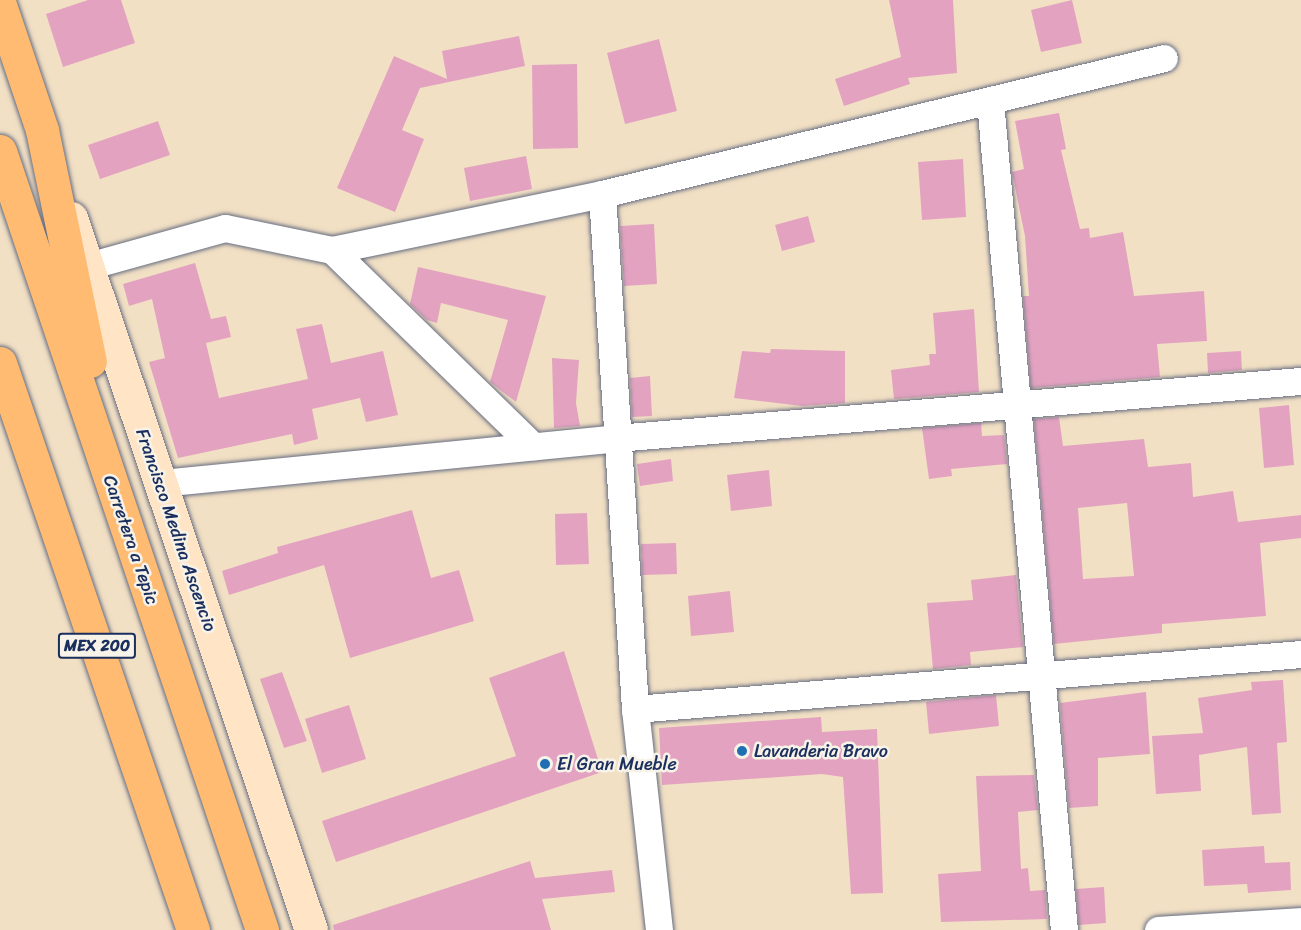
<!DOCTYPE html>
<style>
body{margin:0}
#map{position:relative;width:1301px;height:930px;overflow:hidden;background:#f2e0c4;font-family:Sriracha,sans-serif}
div>[style]{position:absolute}
.building>*{inset:0;background:#e3a3c0}
.roads{filter:drop-shadow(0 0 2px #666d82) drop-shadow(0 0 2px #666d82)}
.street>*{height:27px;margin:-13.5px;padding:0 13.5px;transform-origin:13.5px;border-radius:13.5px;background:#fff}
.secondary>*{height:33px;margin:-16.5px;padding:0 16.5px;transform-origin:16.5px;border-radius:16.5px;background:#ffe4c6}
.highway>*{height:33px;margin:-16.5px;padding:0 16.5px;transform-origin:16.5px;border-radius:16.5px;background:#ffbb71}
.dots>*{width:16px;height:16px;translate:-50% -50%;box-sizing:border-box;border:3px solid #f7f3e8;border-radius:50%}
span{translate:-50% -50%;white-space:nowrap;text-align:center;line-height:1.15;-webkit-text-stroke:5px #f7f3e8;paint-order:stroke}
.shield-label span{padding:2px 4px;background:#f7f3e8;border:2px solid;border-radius:4px;-webkit-text-stroke-width:0}
.shield-label{font-size:16px;color:#1b2f5e;font-weight:700}
.street-label{font-size:18px;color:#1b2f5e}
.poi-label{font-size:18px;color:#1b2f5e}
.left{translate:0 -50%;text-align:left}
</style>
<div id="map">
<div class="building">
<i style="clip-path:polygon(88px 0,121px 0,135px 43px,63px 67px,46px 14px)"></i>
<i style="clip-path:polygon(889px 0,953px 0,957px 73px,908px 78px,910px 84px,844px 106px,835px 79px,901px 57px)"></i>
<i style="clip-path:polygon(1072px 0,1082px 43px,1041px 52px,1031px 10px)"></i>
<i style="clip-path:polygon(519px 36px,525px 66px,420px 88px,402px 130px,424px 139px,395px 212px,337px 188px,394px 56px,447px 79px,442px 51px)"></i>
<i style="clip-path:polygon(659px 39px,677px 111px,625px 124px,607px 53px)"></i>
<i style="clip-path:polygon(577px 64px,578px 148px,533px 149px,532px 65px)"></i>
<i style="clip-path:polygon(1059px 113px,1066px 149px,1061px 150px,1080px 229px,1089px 228px,1090px 238px,1123px 232px,1134px 296px,1204px 291px,1207px 341px,1157px 344px,1160px 377px,1031px 388px,1023px 296px,1029px 296px,1025px 236px,1012px 172px,1024px 169px,1015px 121px)"></i>
<i style="clip-path:polygon(158px 121px,170px 155px,100px 179px,88px 145px)"></i>
<i style="clip-path:polygon(526px 156px,532px 189px,470px 201px,464px 168px)"></i>
<i style="clip-path:polygon(963px 159px,966px 217px,922px 220px,918px 162px)"></i>
<i style="clip-path:polygon(808px 216px,815px 242px,782px 251px,775px 225px)"></i>
<i style="clip-path:polygon(654px 224px,657px 284px,624px 286px,620px 226px)"></i>
<i style="clip-path:polygon(195px 263px,211px 319px,226px 316px,231px 337px,206px 343px,219px 398px,308px 379px,296px 329px,322px 324px,331px 363px,383px 351px,398px 415px,366px 422px,360px 398px,312px 409px,318px 439px,294px 445px,292px 434px,178px 458px,149px 362px,165px 358px,152px 299px,129px 306px,123px 284px)"></i>
<i style="clip-path:polygon(418px 267px,546px 296px,516px 402px,490px 382px,508px 320px,441px 303px,437px 323px,427px 320px,410px 304px)"></i>
<i style="clip-path:polygon(974px 309px,979px 392px,894px 399px,891px 370px,930px 365px,929px 354px,936px 354px,933px 313px)"></i>
<i style="clip-path:polygon(771px 349px,845px 351px,845px 403px,802px 406px,734px 398px,742px 351px,770px 353px)"></i>
<i style="clip-path:polygon(1241px 351px,1242px 370px,1208px 373px,1207px 353px)"></i>
<i style="clip-path:polygon(552px 358px,579px 360px,576px 403px,580px 426px,554px 428px)"></i>
<i style="clip-path:polygon(650px 376px,652px 416px,632px 417px,630px 378px)"></i>
<i style="clip-path:polygon(1289px 405px,1294px 465px,1264px 468px,1259px 408px)"></i>
<i style="clip-path:polygon(evenodd,1059px 417px,1063px 446px,1144px 439px,1148px 467px,1191px 463px,1193px 497px,1233px 491px,1238px 522px,1301px 515px,1301px 538px,1260px 543px,1266px 616px,1162px 624px,1162px 633px,1054px 644px,1034px 419px,1059px 417px,1127px 503px,1134px 576px,1083px 579px,1078px 508px,1127px 503px)"></i>
<i style="clip-path:polygon(981px 423px,982px 436px,1004px 435px,1007px 464px,951px 469px,952px 476px,929px 479px,922px 428px)"></i>
<i style="clip-path:polygon(671px 459px,673px 481px,640px 486px,637px 464px)"></i>
<i style="clip-path:polygon(769px 470px,772px 506px,731px 511px,727px 475px)"></i>
<i style="clip-path:polygon(412px 510px,431px 578px,459px 570px,474px 621px,350px 658px,324px 565px,229px 595px,222px 571px,278px 553px,277px 547px)"></i>
<i style="clip-path:polygon(587px 513px,589px 564px,556px 565px,555px 514px)"></i>
<i style="clip-path:polygon(676px 543px,677px 574px,642px 575px,641px 544px)"></i>
<i style="clip-path:polygon(1016px 575px,1023px 647px,970px 652px,971px 665px,933px 669px,927px 603px,973px 600px,971px 580px)"></i>
<i style="clip-path:polygon(730px 591px,734px 632px,691px 636px,688px 596px)"></i>
<i style="clip-path:polygon(564px 651px,602px 772px,336px 862px,322px 821px,516px 756px,489px 678px)"></i>
<i style="clip-path:polygon(282px 672px,307px 741px,284px 748px,260px 679px)"></i>
<i style="clip-path:polygon(1283px 680px,1287px 742px,1277px 743px,1281px 813px,1252px 815px,1247px 747px,1199px 755px,1201px 791px,1156px 794px,1152px 736px,1203px 733px,1198px 698px,1252px 690px,1251px 682px)"></i>
<i style="clip-path:polygon(1146px 692px,1150px 754px,1098px 758px,1098px 806px,1069px 808px,1060px 703px)"></i>
<i style="clip-path:polygon(996px 695px,999px 726px,929px 734px,926px 702px)"></i>
<i style="clip-path:polygon(349px 705px,366px 759px,322px 773px,305px 719px)"></i>
<i style="clip-path:polygon(821px 717px,822px 732px,877px 729px,883px 893px,851px 894px,843px 777px,822px 774px,662px 785px,659px 728px)"></i>
<i style="clip-path:polygon(1034px 775px,1038px 810px,1018px 812px,1021px 869px,1028px 868px,1030px 891px,1045px 890px,1047px 919px,941px 922px,938px 874px,981px 871px,976px 776px)"></i>
<i style="clip-path:polygon(1264px 846px,1265px 863px,1290px 862px,1291px 890px,1248px 893px,1247px 884px,1204px 886px,1202px 850px)"></i>
<i style="clip-path:polygon(530px 861px,535px 878px,612px 870px,615px 892px,542px 899px,551px 930px,334px 930px,333px 925px)"></i>
<i style="clip-path:polygon(1104px 887px,1106px 923px,1079px 925px,1076px 889px)"></i>
</div>
<div class="roads">
<div class="street">
<i style="left:990px;top:101px;width:832px;rotate:84.9deg"></i>
<i style="left:602px;top:194px;width:516px;rotate:86.33deg"></i>
<i style="left:635px;top:709px;width:222px;rotate:83.8deg"></i>
<i style="left:332px;top:250px;width:281px;rotate:44.3deg"></i>
<i style="left:88px;top:266px;width:142px;rotate:-15.5deg"></i>
<i style="left:225px;top:228px;width:109px;rotate:11.6deg"></i>
<i style="left:332px;top:250px;width:276px;rotate:-11.7deg"></i>
<i style="left:602px;top:194px;width:578px;rotate:-13.6deg"></i>
<i style="left:160px;top:483px;width:458px;rotate:-5.6deg"></i>
<i style="left:616px;top:438px;width:687px;rotate:-4.76deg"></i>
<i style="left:635px;top:709px;width:668px;rotate:-4.72deg"></i>
<i style="left:1158px;top:930px;width:143px;rotate:-3.6deg"></i>
</div>
<div class="secondary">
<i style="left:71px;top:218px;width:751px;rotate:71.37deg"></i>
</div>
<div class="highway">
<i style="left:0;top:5px;width:132px;rotate:71.4deg"></i>
<i style="left:42px;top:130px;width:236px;rotate:78.3deg"></i>
<i style="left:0;top:151px;width:822px;rotate:71.41deg"></i>
<i style="left:0;top:363px;width:599px;rotate:71.2deg"></i>
</div>
</div>
<div class="dots">
<i style="left:742px;top:751px;background:#1f6fb2"></i>
<i style="left:545px;top:764px;background:#1f6fb2"></i>
</div>
<div class="shield-label">
<span style="left:97px;top:646px">MEX 200</span>
</div>
<div class="street-label">
<span style="left:176px;top:530px;rotate:71deg">Francisco Medina Ascencio</span>
<span style="left:131px;top:540px;rotate:71deg">Carretera a Tepic</span>
</div>
<div class="poi-label">
<span class="left" style="left:754px;top:751px">Lavanderia Bravo</span>
<span class="left" style="left:557px;top:764px">El Gran Mueble</span>
</div>
</div>
